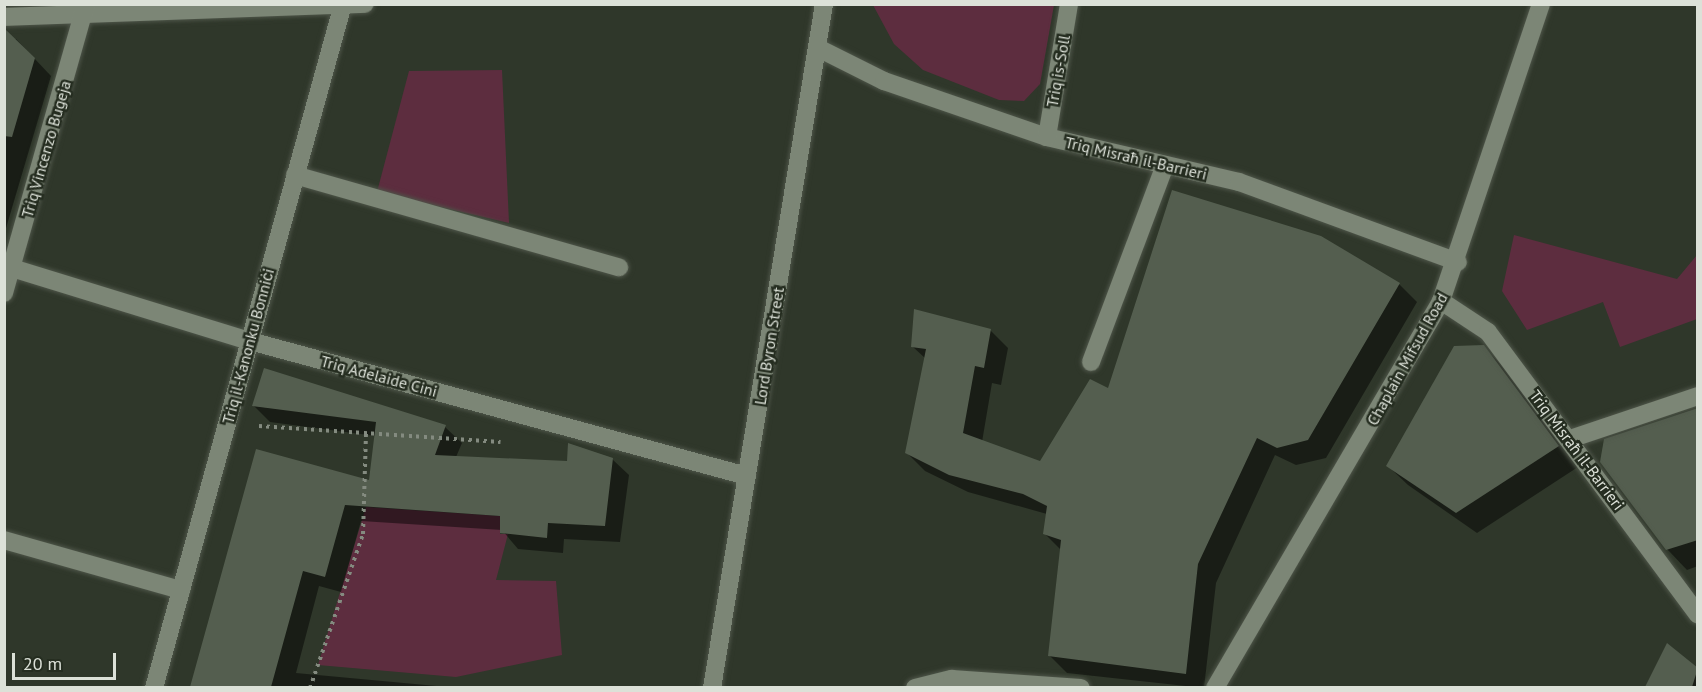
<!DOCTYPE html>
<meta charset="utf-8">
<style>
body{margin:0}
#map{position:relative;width:1702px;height:692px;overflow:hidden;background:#2f372a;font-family:"PT Sans",sans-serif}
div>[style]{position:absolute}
.green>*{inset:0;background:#5d2d3f}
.shadow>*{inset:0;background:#0007}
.building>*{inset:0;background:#545e4f}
.path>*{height:4px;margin-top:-2px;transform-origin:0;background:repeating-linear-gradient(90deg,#848b80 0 3px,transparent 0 7.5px)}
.roads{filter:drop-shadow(0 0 2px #4e5549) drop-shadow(0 0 2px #4e5549)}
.minor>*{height:18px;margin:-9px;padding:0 9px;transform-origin:9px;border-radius:9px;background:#7c8676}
span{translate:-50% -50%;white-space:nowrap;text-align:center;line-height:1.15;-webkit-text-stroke:5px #252d20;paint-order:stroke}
.street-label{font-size:16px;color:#dce1d8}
.frame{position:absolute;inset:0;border:6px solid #dce1d8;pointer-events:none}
.scale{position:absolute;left:12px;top:653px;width:104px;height:27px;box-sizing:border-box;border:3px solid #dce1d8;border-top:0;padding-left:8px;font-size:18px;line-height:21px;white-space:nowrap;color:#dce1d8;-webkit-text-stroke:4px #252d20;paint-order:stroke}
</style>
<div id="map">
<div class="green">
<i style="clip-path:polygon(873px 5px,1054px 5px,1040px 84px,1024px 101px,999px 100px,923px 70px,894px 44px)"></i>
<i style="clip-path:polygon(502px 70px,509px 223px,377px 192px,409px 71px)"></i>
<i style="clip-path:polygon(1514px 235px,1677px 279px,1697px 255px,1697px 319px,1620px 347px,1603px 302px,1527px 330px,1502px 291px)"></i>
<i style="clip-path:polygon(366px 507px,500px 516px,500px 534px,508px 534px,496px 580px,556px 581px,562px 655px,456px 677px,318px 665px)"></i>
</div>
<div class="shadow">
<i style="clip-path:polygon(4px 39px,16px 39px,51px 76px,4px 235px)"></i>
<i style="clip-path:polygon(1399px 284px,1417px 302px,1326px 458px,1296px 465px,1275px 455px,1216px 583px,1204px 688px,1067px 673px,1049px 655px,1061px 550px,1045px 534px,1047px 514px,968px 492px,925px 471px,907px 453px,926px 359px,913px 347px,990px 330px,1008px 348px,1001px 385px,992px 383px,982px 442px,1040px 463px,1108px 391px)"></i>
<i style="clip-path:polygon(1483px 347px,1504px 367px,1578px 467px,1477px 533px,1408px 485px,1387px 465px)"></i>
<i style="clip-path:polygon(254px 406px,445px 427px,462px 443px,456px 457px,569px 462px,612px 459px,629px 475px,620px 542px,564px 539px,563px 553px,518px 549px,502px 530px,361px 521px,341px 592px,319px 586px,296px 673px,458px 688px,192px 688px,257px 451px,370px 482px,376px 436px,270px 422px)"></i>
<i style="clip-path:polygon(1698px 410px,1698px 566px,1687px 570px,1667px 549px)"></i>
<i style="clip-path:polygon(1667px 646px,1698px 670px,1698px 688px,1646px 688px)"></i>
</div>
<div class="building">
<i style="clip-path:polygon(4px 28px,35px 58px,12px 137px,4px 136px)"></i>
<i style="clip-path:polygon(1172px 190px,1321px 236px,1400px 283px,1308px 440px,1277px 448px,1257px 438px,1198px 564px,1186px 674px,1048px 656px,1061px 540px,1043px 534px,1047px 506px,1023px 494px,949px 475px,905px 453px,926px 349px,911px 347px,914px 309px,991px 329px,984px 368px,975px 366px,963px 433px,1040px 461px,1090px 379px,1108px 388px)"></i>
<i style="clip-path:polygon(1484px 345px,1559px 446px,1456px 513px,1386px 466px,1454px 346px)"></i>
<i style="clip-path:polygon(264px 368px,446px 425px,435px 455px,567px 461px,568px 443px,613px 458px,605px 526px,548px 523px,547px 538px,500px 533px,500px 516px,345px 505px,325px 577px,303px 571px,271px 687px,190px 687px,256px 449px,369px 480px,376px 422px,252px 406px)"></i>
<i style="clip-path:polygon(1698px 408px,1698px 540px,1666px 550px,1600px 462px,1604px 439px)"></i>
<i style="clip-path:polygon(1667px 643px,1698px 668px,1692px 687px,1645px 687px)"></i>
</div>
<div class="path">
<i style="left:259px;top:426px;width:242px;rotate:3.8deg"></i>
<i style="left:310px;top:688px;width:163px;rotate:-71deg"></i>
<i style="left:363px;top:534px;width:101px;rotate:-88.3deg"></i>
</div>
<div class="roads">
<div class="minor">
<i style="left:4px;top:17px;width:361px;rotate:-2.1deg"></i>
<i style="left:818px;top:48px;width:74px;rotate:26.6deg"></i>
<i style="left:884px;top:81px;width:172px;rotate:19deg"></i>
<i style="left:1047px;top:137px;width:197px;rotate:13.2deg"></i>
<i style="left:1239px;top:182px;width:233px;rotate:20.1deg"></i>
<i style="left:1047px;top:137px;width:135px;rotate:-80.6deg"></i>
<i style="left:295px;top:175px;width:337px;rotate:15.9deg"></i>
<i style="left:12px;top:268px;width:249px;rotate:17.1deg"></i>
<i style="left:250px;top:341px;width:515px;rotate:15.2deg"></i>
<i style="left:4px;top:293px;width:300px;rotate:-74.2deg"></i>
<i style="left:1441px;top:301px;width:56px;rotate:33.4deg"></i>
<i style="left:1488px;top:332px;width:352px;rotate:53.4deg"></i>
<i style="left:1091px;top:362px;width:210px;rotate:-69.4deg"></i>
<i style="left:1570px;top:439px;width:135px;rotate:-18.6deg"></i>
<i style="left:4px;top:540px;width:184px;rotate:15.8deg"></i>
<i style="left:154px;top:688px;width:710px;rotate:-74.55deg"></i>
<i style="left:712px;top:688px;width:693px;rotate:-80.7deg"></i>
<i style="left:915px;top:688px;width:38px;rotate:-14deg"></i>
<i style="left:952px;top:679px;width:129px;rotate:4deg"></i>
<i style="left:1215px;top:688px;width:448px;rotate:-59.7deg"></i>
<i style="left:1441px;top:301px;width:313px;rotate:-71.4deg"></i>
</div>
</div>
<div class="street-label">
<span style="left:1058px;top:71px;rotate:-80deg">Triq is-Soll</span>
<span style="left:46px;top:149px;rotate:-74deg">Triq Vincenzo Bugeja</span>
<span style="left:1136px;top:158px;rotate:13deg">Triq Misraħ il-Barrieri</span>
<span style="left:248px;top:346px;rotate:-75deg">Triq il-Kanonku Bonniċi</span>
<span style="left:769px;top:346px;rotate:-81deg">Lord Byron Street</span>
<span style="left:1407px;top:359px;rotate:-61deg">Chaplain Mifsud Road</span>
<span style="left:379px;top:376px;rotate:15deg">Triq Adelaide Cini</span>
<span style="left:1577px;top:450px;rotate:53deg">Triq Misraħ il-Barrieri</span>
</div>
<div class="frame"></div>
<div class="scale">20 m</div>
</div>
